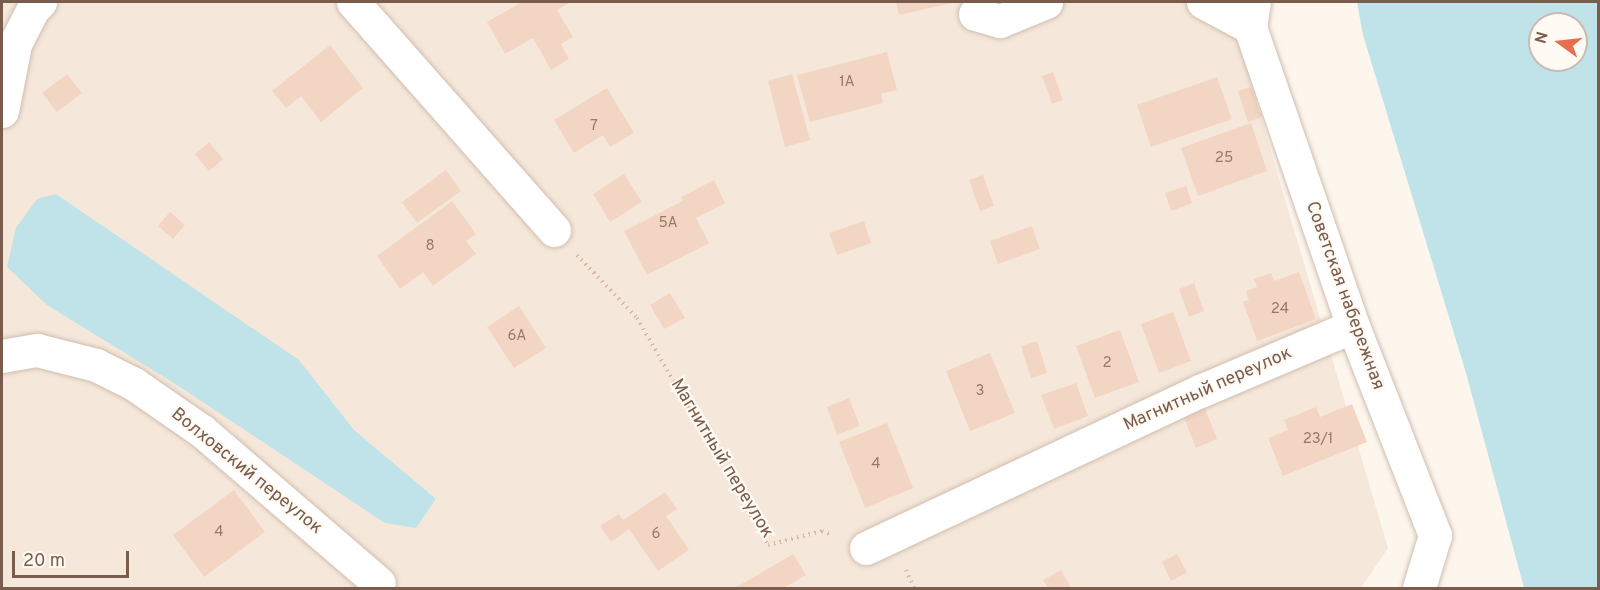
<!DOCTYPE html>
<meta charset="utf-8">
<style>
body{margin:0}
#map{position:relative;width:1600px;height:590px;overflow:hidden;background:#fdf6ec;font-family:Overpass,sans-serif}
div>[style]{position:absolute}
.residential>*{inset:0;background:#f5e8da}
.water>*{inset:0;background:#bfe3e8}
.building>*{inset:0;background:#f3d5c3}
.path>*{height:4px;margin-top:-2px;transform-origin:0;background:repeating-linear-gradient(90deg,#d9b8a5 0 1.5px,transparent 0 6px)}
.roads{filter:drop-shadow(0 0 2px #d1beb0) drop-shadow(0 0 2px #d1beb0)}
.minor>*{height:33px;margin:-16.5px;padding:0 16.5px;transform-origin:16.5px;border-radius:16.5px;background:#fff}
span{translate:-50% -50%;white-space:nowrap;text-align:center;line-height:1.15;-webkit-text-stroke:4.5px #fffaf3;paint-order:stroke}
.number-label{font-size:15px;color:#987a6a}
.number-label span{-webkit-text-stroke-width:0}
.street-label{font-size:18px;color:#7a5c4d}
.frame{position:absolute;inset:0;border:3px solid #7a5c4d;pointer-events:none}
.north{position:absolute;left:1528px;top:12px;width:60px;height:60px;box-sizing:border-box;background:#fffaf3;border:2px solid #cabbb1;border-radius:50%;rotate:285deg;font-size:16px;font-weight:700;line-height:24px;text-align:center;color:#7a5c4d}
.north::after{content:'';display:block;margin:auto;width:21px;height:27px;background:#e76f51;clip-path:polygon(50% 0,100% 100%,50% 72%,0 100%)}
.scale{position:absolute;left:12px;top:551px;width:117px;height:27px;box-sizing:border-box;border:3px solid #7a5c4d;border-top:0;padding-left:8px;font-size:18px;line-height:21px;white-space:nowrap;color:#7a5c4d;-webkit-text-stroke:4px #fffaf3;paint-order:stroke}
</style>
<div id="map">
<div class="residential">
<i style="clip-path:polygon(2px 2px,1244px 2px,1257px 104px,1388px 548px,1361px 588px,2px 588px)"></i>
</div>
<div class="water">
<i style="clip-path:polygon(evenodd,1357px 2px,1598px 2px,1598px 588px,1524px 588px,1466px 373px,1363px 35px,1357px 2px,1540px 24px,1576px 24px,1576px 60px,1540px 60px,1540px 24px)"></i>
<i style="clip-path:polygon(56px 194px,299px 360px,354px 430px,436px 499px,416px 528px,385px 523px,177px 385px,47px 305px,7px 267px,16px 228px,37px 199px)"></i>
</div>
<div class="building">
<i style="clip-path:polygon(522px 2px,571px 2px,557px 10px,573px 37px,561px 44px,569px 59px,551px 70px,533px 38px,505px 54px,487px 22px)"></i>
<i style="clip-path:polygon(896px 2px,956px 2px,899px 15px)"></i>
<i style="clip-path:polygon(330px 45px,363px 88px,321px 122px,301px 96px,286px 108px,272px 91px)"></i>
<i style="clip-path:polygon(887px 52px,897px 90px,881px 94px,883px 103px,810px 122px,797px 75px)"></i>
<i style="clip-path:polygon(1053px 72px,1063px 100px,1052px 104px,1042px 76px)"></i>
<i style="clip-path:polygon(67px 74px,82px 93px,57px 112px,42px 93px)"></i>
<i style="clip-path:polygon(792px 74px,810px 140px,785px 147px,768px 81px)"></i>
<i style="clip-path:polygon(1217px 77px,1232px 119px,1151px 147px,1137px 105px)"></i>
<i style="clip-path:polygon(1251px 87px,1262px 117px,1248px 122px,1238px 91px)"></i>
<i style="clip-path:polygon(607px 88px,634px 133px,610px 147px,603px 135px,574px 153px,554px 120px)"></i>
<i style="clip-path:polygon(1251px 123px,1267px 171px,1198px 196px,1181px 148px)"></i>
<i style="clip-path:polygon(209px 142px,223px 159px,209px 171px,195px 154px)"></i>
<i style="clip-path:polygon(446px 170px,461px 191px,417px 223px,402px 202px)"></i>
<i style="clip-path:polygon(624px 174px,642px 202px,610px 222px,593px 194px)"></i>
<i style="clip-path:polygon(983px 175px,994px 206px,980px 211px,969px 180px)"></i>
<i style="clip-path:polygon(714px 180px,725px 203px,696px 218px,709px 243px,647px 275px,624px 231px,683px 201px,681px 197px)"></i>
<i style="clip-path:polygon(1186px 186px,1192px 203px,1171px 211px,1165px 193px)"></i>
<i style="clip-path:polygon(452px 201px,476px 234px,466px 241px,476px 254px,433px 286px,423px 272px,400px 289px,377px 256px)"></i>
<i style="clip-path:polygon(170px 212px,185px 225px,173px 239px,158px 226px)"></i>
<i style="clip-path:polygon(864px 221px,871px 243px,837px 255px,829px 233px)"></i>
<i style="clip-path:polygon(1032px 226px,1040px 249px,998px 264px,990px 241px)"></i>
<i style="clip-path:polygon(1299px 272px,1316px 319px,1257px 341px,1243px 302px,1249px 300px,1246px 291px,1257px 287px,1254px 279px,1271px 273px,1274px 281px)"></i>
<i style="clip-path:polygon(1194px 283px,1204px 311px,1189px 317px,1179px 289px)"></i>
<i style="clip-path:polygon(670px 293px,685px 318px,664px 329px,650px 305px)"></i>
<i style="clip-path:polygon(519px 306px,546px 348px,514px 368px,487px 327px)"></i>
<i style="clip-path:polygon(1173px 312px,1191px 361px,1159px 373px,1141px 324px)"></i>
<i style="clip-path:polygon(1120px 330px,1139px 382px,1095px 398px,1076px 346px)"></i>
<i style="clip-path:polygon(1037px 341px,1047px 373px,1031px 378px,1021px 346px)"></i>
<i style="clip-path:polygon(990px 353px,1015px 413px,970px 431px,946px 371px)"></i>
<i style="clip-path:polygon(1076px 383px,1088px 416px,1054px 429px,1041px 395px)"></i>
<i style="clip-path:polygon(849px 398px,860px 426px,837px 435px,827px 407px)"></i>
<i style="clip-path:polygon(1352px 404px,1367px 442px,1283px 476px,1268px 438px,1288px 430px,1284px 420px,1316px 407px,1320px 417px)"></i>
<i style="clip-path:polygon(1204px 406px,1217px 439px,1196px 448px,1183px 415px)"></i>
<i style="clip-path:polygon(887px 423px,913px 488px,865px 508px,839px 442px)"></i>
<i style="clip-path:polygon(234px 490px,265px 532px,204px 577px,173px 535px)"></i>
<i style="clip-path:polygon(665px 492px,677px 509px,666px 516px,689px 550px,658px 571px,629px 529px,611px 542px,600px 526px,619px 514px,623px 520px)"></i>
<i style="clip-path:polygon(793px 554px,806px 575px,784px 588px,735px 588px)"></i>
<i style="clip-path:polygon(1177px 554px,1187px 573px,1171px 581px,1162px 562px)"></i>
<i style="clip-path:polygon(1061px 570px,1071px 588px,1048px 588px,1043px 580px)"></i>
</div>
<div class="path">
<i style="left:577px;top:255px;width:87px;rotate:46.4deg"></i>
<i style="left:637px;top:318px;width:262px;rotate:60deg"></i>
<i style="left:768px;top:545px;width:56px;rotate:-14.5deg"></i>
<i style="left:822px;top:531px;width:11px;rotate:22deg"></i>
<i style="left:906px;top:570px;width:20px;rotate:66deg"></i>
</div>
<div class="roads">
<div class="minor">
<i style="left:353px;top:2px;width:304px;rotate:48.6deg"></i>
<i style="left:1203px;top:2px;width:53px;rotate:28deg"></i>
<i style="left:1254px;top:2px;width:25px;rotate:99deg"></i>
<i style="left:1250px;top:27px;width:316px;rotate:71deg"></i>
<i style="left:1353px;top:326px;width:225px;rotate:68.6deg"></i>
<i style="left:1435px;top:535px;width:55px;rotate:106.8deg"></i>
<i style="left:975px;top:14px;width:26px;rotate:16deg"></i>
<i style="left:1000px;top:21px;width:50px;rotate:-22.4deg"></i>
<i style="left:2px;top:111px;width:68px;rotate:-79deg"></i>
<i style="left:15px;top:44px;width:39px;rotate:-63deg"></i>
<i style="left:33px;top:9px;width:10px;rotate:-45deg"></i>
<i style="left:2px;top:356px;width:36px;rotate:-10deg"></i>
<i style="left:37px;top:350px;width:61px;rotate:14.3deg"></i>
<i style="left:96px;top:365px;width:42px;rotate:26.6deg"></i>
<i style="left:134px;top:384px;width:83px;rotate:34.7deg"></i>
<i style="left:202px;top:431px;width:233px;rotate:40.7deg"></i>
<i style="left:866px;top:548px;width:369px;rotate:-25.2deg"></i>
<i style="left:1200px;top:391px;width:166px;rotate:-23deg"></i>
</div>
</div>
<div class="number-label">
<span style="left:847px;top:83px">1А</span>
<span style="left:594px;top:127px">7</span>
<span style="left:1224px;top:159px">25</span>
<span style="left:668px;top:224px">5А</span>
<span style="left:430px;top:247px">8</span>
<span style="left:1280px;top:310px">24</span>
<span style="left:517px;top:337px">6А</span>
<span style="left:1107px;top:364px">2</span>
<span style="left:980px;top:392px">3</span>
<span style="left:1318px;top:440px">23/1</span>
<span style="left:876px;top:465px">4</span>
<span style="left:219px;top:533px">4</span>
<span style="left:656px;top:535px">6</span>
</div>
<div class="street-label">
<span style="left:1344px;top:296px;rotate:70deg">Советская набережная</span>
<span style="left:1208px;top:390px;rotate:-24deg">Магнитный переулок</span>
<span style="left:721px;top:459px;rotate:59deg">Магнитный переулок</span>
<span style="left:246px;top:472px;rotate:39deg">Волховский переулок</span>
</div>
<div class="frame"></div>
<div class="north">N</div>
<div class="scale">20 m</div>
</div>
